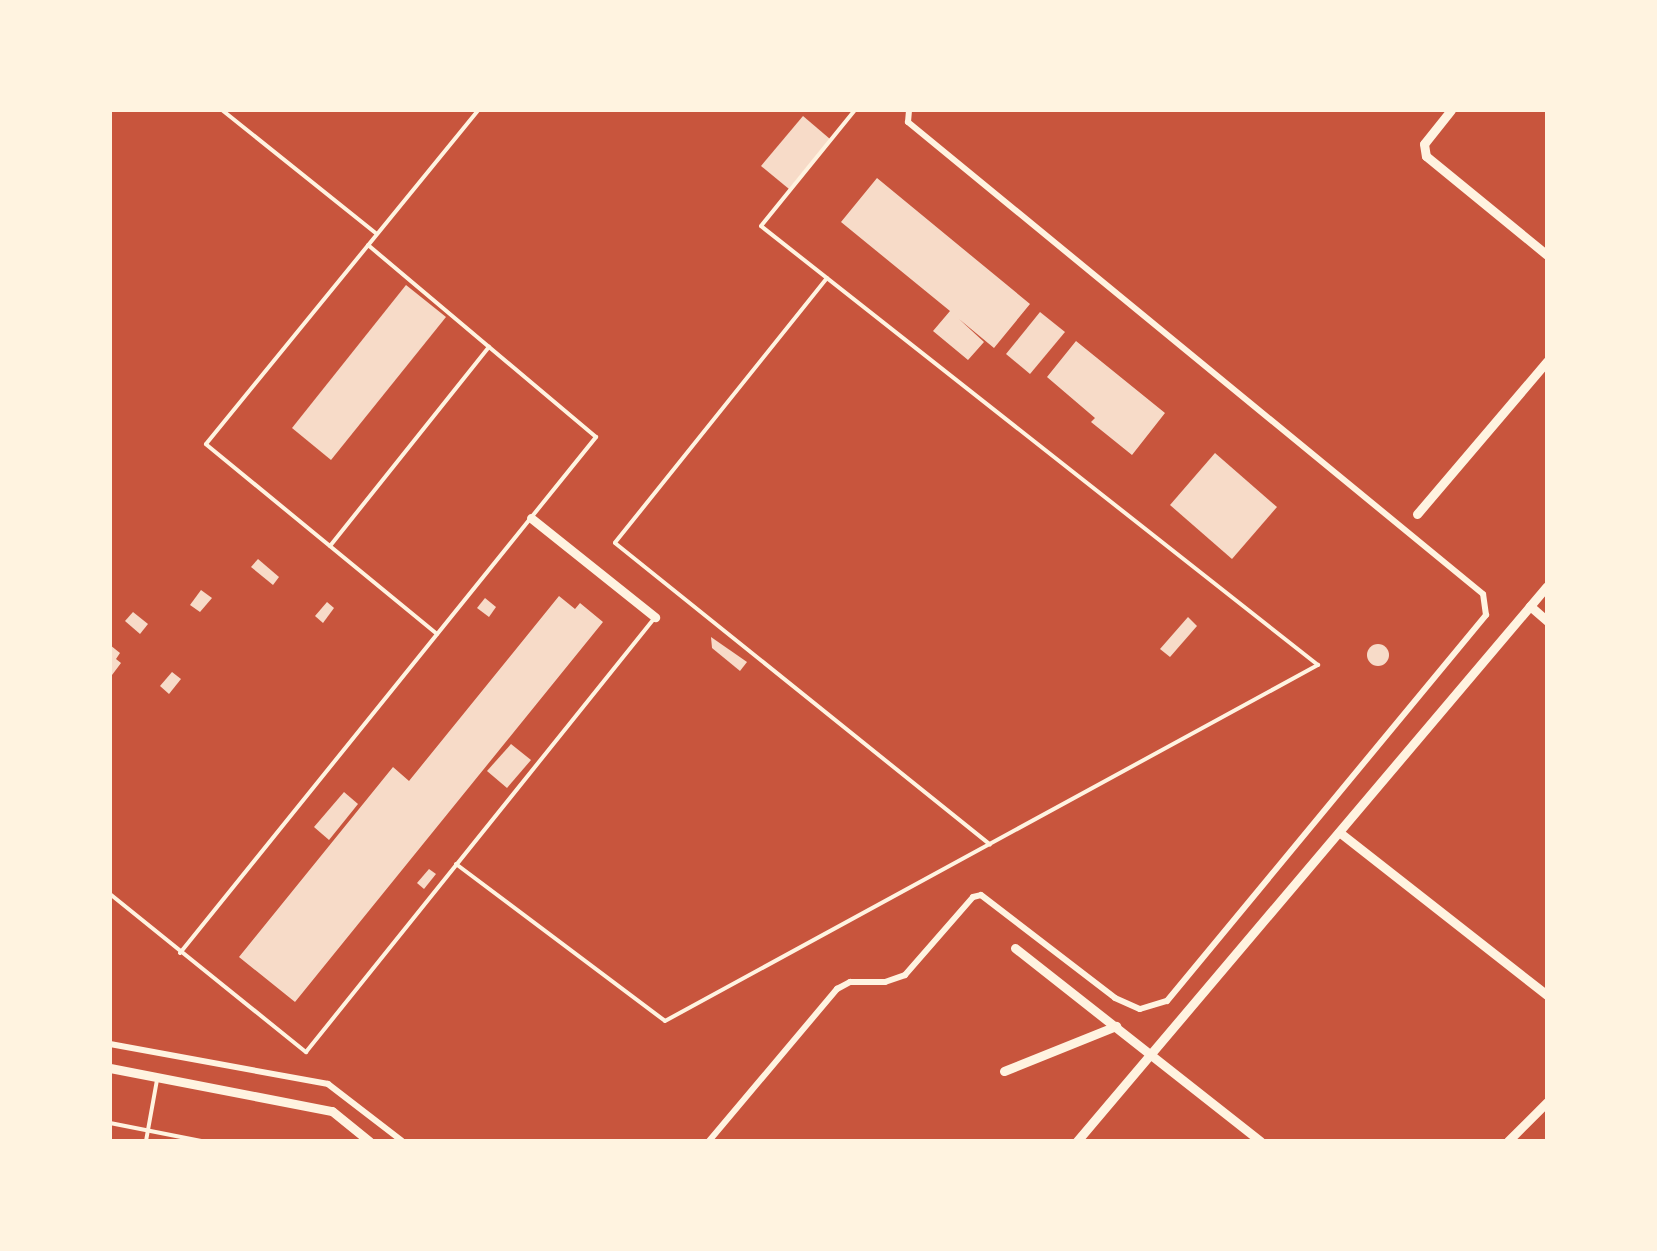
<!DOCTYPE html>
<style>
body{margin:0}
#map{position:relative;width:1657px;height:1251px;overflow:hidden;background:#c8553d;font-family:Arial,sans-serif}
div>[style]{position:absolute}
.building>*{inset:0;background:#f7dbc8}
.round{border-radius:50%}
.service>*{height:4px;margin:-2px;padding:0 2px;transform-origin:2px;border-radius:2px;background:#fff3e0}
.pedestrian>*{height:6px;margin:-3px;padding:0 3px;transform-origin:3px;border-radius:3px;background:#fff3e0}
.minor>*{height:9px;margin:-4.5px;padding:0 4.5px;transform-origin:4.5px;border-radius:4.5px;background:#fff3e0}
span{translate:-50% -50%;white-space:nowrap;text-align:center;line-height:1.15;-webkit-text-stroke:9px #fff3e0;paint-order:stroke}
.frame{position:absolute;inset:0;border:112px solid #fff3e0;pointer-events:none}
</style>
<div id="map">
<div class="building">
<i style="clip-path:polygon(803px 116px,830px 139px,789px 189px,761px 166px)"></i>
<i style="clip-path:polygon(877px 178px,1030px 304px,994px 348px,959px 319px,984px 342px,968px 360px,933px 331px,950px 311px,841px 222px)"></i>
<i style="clip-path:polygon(406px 285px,446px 317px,331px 460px,292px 428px)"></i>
<i style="clip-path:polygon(1040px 312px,1065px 332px,1030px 374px,1006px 354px)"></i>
<i style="clip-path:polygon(1076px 341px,1165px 413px,1132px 455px,1091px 422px,1095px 418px,1047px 377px)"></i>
<i style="clip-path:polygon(1215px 453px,1277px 507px,1232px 559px,1170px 505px)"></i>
<i style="clip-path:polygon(258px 559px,279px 577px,273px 585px,251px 567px)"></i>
<i style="clip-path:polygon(201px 590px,212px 598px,200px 612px,190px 605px)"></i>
<i style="clip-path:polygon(559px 596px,575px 609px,580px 603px,603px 622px,295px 1002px,239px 957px,393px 767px,409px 781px)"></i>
<i style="clip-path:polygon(485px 598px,496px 607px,489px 617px,477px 608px)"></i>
<i style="clip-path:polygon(327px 602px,334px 608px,323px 623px,315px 616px)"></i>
<i style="clip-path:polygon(133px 612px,148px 624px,140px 634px,125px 621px)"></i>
<i style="clip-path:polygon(1188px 617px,1197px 626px,1170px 657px,1160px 649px)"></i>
<i style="clip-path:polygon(711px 637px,747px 662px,740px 671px,712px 648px)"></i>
<i class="round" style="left:1367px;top:644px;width:22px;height:22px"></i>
<i style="clip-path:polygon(110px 645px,120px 653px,116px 659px,121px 663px,112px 675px)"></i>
<i style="clip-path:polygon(172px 672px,181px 679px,169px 694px,160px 686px)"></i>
<i style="clip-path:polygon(511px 744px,531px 760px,507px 788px,487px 771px)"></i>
<i style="clip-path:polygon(344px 792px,358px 804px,329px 840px,314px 827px)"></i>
<i style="clip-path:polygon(429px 869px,436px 874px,424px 889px,417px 883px)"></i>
</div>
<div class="service">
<i style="left:222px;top:110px;width:198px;rotate:38.7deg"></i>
<i style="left:827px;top:278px;width:339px;rotate:128.7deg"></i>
<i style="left:615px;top:543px;width:481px;rotate:38.8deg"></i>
<i style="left:330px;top:546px;width:255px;rotate:-51.4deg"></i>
<i style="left:437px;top:634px;width:299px;rotate:-140.6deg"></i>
<i style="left:206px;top:444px;width:431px;rotate:-50.8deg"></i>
<i style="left:456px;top:864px;width:261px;rotate:36.9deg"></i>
<i style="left:665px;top:1021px;width:744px;rotate:-28.6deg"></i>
<i style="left:1318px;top:665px;width:709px;rotate:-141.76deg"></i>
<i style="left:761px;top:226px;width:149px;rotate:-51deg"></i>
<i style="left:110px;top:894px;width:252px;rotate:38.9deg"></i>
<i style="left:306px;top:1052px;width:554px;rotate:-51.23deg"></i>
<i style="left:180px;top:953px;width:663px;rotate:-51.12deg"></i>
<i style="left:596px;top:437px;width:298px;rotate:-139.9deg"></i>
<i style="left:110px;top:1123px;width:93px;rotate:11.2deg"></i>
<i style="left:146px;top:1141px;width:62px;rotate:-79.8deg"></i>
</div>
<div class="pedestrian">
<i style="left:110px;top:1044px;width:222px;rotate:10.4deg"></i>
<i style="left:328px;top:1084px;width:93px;rotate:37.6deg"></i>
<i style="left:709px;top:1141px;width:199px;rotate:-49.9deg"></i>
<i style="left:837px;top:989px;width:15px;rotate:-28deg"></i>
<i style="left:850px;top:982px;width:35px"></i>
<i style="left:885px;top:982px;width:21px;rotate:-19deg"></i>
<i style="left:905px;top:975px;width:103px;rotate:-48.9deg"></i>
<i style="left:973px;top:897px;width:8px;rotate:-14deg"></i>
<i style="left:981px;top:895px;width:169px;rotate:37.5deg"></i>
<i style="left:1115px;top:998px;width:27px;rotate:24deg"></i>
<i style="left:1140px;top:1009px;width:28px;rotate:-17deg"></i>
<i style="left:1167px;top:1001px;width:501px;rotate:-50.43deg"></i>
<i style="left:1486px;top:615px;width:21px;rotate:-98deg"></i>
<i style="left:1483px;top:594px;width:744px;rotate:-140.62deg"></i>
<i style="left:908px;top:122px;width:12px;rotate:-85deg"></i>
</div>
<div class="minor">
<i style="left:1451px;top:110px;width:43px;rotate:128.5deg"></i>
<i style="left:1424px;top:144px;width:12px;rotate:81deg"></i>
<i style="left:1426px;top:156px;width:156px;rotate:39.3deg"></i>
<i style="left:1417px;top:514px;width:201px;rotate:-49.6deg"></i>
<i style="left:531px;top:518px;width:159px;rotate:38.6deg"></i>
<i style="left:1530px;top:606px;width:23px;rotate:41deg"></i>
<i style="left:1339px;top:832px;width:264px;rotate:38.1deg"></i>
<i style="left:1015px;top:948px;width:312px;rotate:38.2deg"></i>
<i style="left:110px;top:1068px;width:226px;rotate:11deg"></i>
<i style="left:332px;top:1111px;width:48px;rotate:39deg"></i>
<i style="left:1004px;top:1071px;width:121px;rotate:-21.9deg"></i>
<i style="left:1077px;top:1141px;width:727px;rotate:-49.74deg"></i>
<i style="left:1508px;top:1141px;width:55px;rotate:-45deg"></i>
</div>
<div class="frame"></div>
</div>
